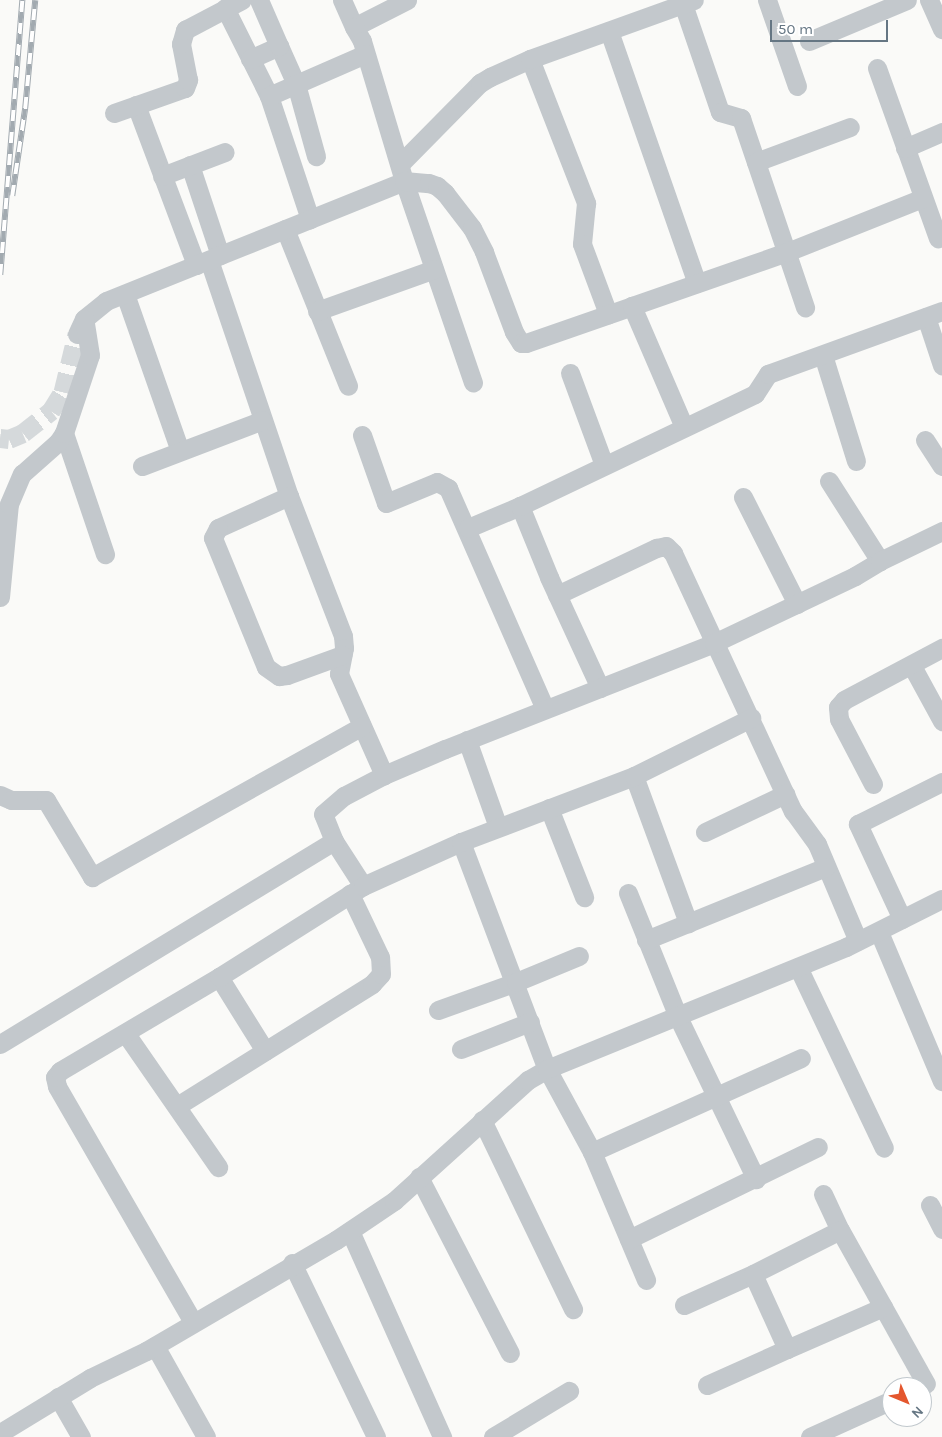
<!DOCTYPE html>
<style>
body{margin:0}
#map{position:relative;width:942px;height:1437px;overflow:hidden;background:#fafaf8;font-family:Karla,sans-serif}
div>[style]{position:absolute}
.minor-tunnel>*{height:19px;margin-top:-9.5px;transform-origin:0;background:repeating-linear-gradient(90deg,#d5d9db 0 19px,transparent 0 28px)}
.minor>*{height:19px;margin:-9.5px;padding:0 9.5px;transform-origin:9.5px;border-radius:9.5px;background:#c3c8cc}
.rail>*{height:5.5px;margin-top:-2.75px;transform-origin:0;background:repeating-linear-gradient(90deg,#fff 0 11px,#a2aab0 0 22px);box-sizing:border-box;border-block:1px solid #a2aab0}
span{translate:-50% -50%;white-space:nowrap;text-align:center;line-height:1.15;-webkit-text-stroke:5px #fff;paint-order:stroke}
.north{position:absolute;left:882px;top:1377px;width:50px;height:50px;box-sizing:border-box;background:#fff;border:1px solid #c1c8cd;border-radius:50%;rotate:135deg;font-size:14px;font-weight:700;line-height:20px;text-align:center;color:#657683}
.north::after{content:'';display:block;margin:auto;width:18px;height:22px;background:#e4572e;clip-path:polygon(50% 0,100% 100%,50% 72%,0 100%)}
.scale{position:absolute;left:770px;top:20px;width:118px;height:22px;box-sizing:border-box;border:2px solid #657683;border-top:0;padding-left:6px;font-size:15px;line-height:18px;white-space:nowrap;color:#657683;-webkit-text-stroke:4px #fff;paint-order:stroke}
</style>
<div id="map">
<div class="minor-tunnel">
<i style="left:0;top:438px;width:9px;rotate:6deg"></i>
<i style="left:9px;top:439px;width:15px;rotate:-23deg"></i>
<i style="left:23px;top:433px;width:36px;rotate:-38deg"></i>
<i style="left:51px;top:411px;width:22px;rotate:-58deg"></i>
<i style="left:63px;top:392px;width:60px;rotate:-76.4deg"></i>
</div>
<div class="minor">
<i style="left:342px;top:0;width:30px;rotate:66deg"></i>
<i style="left:407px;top:0;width:59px;rotate:153deg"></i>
<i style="left:354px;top:27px;width:16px;rotate:60deg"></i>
<i style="left:362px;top:41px;width:146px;rotate:73.3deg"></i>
<i style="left:404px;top:181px;width:213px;rotate:71.1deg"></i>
<i style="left:767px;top:0;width:91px;rotate:70.8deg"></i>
<i style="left:929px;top:0;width:32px;rotate:66deg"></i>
<i style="left:683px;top:4px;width:114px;rotate:71.1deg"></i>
<i style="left:720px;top:112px;width:22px;rotate:16deg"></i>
<i style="left:741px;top:118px;width:200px;rotate:71.3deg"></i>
<i style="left:225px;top:8px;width:98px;rotate:63.4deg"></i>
<i style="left:269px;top:96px;width:130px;rotate:71.6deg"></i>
<i style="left:609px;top:31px;width:267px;rotate:70.8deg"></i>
<i style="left:809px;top:41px;width:106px;rotate:-22.7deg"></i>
<i style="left:279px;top:46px;width:42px;rotate:65.9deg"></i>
<i style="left:296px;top:84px;width:75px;rotate:74.5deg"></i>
<i style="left:250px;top:59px;width:32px;rotate:-24deg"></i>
<i style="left:279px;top:46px;width:50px;rotate:-113.5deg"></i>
<i style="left:530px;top:59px;width:155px;rotate:68.7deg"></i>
<i style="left:586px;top:203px;width:41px;rotate:95.6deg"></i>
<i style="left:582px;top:244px;width:75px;rotate:69.6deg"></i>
<i style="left:877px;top:68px;width:181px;rotate:70.3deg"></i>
<i style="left:269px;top:96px;width:105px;rotate:-23.6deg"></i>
<i style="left:136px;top:105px;width:171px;rotate:69.4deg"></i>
<i style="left:114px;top:113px;width:75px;rotate:-19.4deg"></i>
<i style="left:185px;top:88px;width:9px;rotate:-69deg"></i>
<i style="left:188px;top:80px;width:37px;rotate:-101deg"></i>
<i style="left:181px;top:44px;width:15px;rotate:-74deg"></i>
<i style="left:185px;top:30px;width:64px;rotate:-27.8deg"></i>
<i style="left:905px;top:148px;width:40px;rotate:-23.4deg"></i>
<i style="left:756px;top:162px;width:100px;rotate:-20.4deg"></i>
<i style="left:400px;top:164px;width:114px;rotate:-45.4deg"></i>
<i style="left:480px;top:83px;width:12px;rotate:-31deg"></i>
<i style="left:490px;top:77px;width:44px;rotate:-24.2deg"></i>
<i style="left:530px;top:59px;width:174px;rotate:-19.8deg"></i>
<i style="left:190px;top:165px;width:95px;rotate:71.6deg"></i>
<i style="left:162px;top:176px;width:67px;rotate:-20.9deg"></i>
<i style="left:285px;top:229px;width:169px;rotate:68.1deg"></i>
<i style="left:209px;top:260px;width:249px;rotate:71.3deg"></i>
<i style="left:289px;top:496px;width:150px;rotate:68.9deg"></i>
<i style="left:343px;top:636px;width:12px;rotate:85deg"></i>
<i style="left:344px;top:648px;width:26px;rotate:101deg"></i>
<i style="left:339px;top:674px;width:111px;rotate:66deg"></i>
<i style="left:125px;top:294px;width:166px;rotate:70.7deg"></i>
<i style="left:317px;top:311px;width:124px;rotate:-19.7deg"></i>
<i style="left:926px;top:317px;width:51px;rotate:71.6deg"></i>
<i style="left:77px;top:334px;width:17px;rotate:-65deg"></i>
<i style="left:84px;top:319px;width:28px;rotate:-39deg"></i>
<i style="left:106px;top:301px;width:321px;rotate:-21.9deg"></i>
<i style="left:404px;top:181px;width:25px;rotate:5deg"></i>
<i style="left:429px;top:183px;width:9px;rotate:21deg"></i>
<i style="left:437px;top:186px;width:11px;rotate:41deg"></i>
<i style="left:445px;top:193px;width:44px;rotate:52.4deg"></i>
<i style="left:472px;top:228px;width:27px;rotate:63deg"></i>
<i style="left:484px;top:252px;width:85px;rotate:69.4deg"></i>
<i style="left:514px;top:332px;width:13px;rotate:58deg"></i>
<i style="left:521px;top:343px;width:5px"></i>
<i style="left:526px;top:343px;width:112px;rotate:-19.2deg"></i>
<i style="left:823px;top:355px;width:111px;rotate:72.7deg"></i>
<i style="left:570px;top:373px;width:98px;rotate:69.7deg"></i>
<i style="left:684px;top:427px;width:132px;rotate:-113.3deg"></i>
<i style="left:632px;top:306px;width:164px;rotate:-19.2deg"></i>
<i style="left:787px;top:252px;width:146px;rotate:-21.7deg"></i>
<i style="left:64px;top:433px;width:128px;rotate:71.3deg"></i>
<i style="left:362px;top:435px;width:72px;rotate:70.6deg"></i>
<i style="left:386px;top:503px;width:55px;rotate:-22.4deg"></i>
<i style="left:437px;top:482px;width:13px;rotate:29deg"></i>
<i style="left:448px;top:488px;width:241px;rotate:66.3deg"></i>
<i style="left:925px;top:440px;width:31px;rotate:57deg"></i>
<i style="left:142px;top:466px;width:129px;rotate:-20.8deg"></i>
<i style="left:829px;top:481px;width:95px;rotate:57.5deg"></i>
<i style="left:289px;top:496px;width:78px;rotate:155.7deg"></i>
<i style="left:218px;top:528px;width:11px;rotate:117deg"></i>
<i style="left:213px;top:538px;width:139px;rotate:67.7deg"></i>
<i style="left:266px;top:667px;width:16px;rotate:35deg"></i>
<i style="left:279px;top:676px;width:8px;rotate:-7deg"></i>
<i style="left:287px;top:675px;width:59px;rotate:-20deg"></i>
<i style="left:743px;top:497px;width:120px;rotate:63.2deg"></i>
<i style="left:468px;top:528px;width:56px;rotate:-22.9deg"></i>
<i style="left:557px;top:595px;width:110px;rotate:-25.4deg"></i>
<i style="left:656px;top:548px;width:10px;rotate:-11deg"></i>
<i style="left:666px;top:546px;width:10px;rotate:45deg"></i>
<i style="left:673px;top:553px;width:285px;rotate:65.1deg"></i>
<i style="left:793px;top:811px;width:41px;rotate:54deg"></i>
<i style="left:817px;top:844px;width:105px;rotate:67.1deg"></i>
<i style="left:0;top:597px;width:93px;rotate:-84.5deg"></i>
<i style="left:9px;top:504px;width:33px;rotate:-67deg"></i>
<i style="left:22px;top:474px;width:48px;rotate:-41.6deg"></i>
<i style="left:58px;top:442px;width:11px;rotate:-56deg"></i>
<i style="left:64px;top:433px;width:82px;rotate:-71.6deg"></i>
<i style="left:90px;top:355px;width:36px;rotate:-99deg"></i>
<i style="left:912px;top:666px;width:63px;rotate:61.4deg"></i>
<i style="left:600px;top:688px;width:122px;rotate:-114.7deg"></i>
<i style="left:549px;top:577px;width:77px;rotate:-112.2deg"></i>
<i style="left:520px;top:506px;width:260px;rotate:-25.5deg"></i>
<i style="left:755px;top:394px;width:24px;rotate:-57deg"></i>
<i style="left:768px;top:374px;width:185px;rotate:-19.9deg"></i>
<i style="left:467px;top:740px;width:92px;rotate:70.4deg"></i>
<i style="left:634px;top:776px;width:157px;rotate:69.8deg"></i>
<i style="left:873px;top:784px;width:73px;rotate:-117.6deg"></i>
<i style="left:839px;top:719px;width:12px;rotate:-95deg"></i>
<i style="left:838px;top:707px;width:9px;rotate:-49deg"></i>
<i style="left:844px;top:700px;width:111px;rotate:-28deg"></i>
<i style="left:0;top:795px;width:12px;rotate:24deg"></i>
<i style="left:11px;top:800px;width:35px"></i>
<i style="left:46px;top:800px;width:90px;rotate:59.1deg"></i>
<i style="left:92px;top:877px;width:309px;rotate:-29.2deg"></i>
<i style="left:549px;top:808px;width:96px;rotate:68.5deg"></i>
<i style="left:705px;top:832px;width:89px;rotate:-25.4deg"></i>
<i style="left:461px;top:842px;width:243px;rotate:69.3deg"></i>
<i style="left:547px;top:1069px;width:94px;rotate:61.5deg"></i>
<i style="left:592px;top:1152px;width:139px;rotate:67.1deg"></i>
<i style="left:363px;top:886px;width:54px;rotate:-122.8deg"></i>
<i style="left:334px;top:841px;width:29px;rotate:-112deg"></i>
<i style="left:323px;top:814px;width:28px;rotate:-41deg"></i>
<i style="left:344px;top:796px;width:45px;rotate:-27.7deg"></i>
<i style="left:384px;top:775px;width:66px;rotate:-23.1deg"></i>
<i style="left:445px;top:749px;width:289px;rotate:-21.5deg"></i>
<i style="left:714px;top:643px;width:156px;rotate:-25.4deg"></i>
<i style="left:855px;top:576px;width:29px;rotate:-31deg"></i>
<i style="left:880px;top:561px;width:69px;rotate:-25.8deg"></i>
<i style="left:628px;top:893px;width:134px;rotate:68deg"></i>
<i style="left:678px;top:1017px;width:180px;rotate:64.3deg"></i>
<i style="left:902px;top:919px;width:105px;rotate:-114.9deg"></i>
<i style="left:858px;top:824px;width:94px;rotate:-26.6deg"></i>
<i style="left:879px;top:932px;width:162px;rotate:67.1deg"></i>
<i style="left:646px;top:940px;width:194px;rotate:-22.1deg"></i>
<i style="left:798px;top:967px;width:200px;rotate:64.6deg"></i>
<i style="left:219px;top:977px;width:87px;rotate:58.1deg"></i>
<i style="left:438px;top:1010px;width:83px;rotate:-19.7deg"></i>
<i style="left:516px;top:982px;width:68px;rotate:-22.4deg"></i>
<i style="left:126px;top:1034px;width:162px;rotate:55.3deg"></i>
<i style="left:0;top:1044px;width:391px;rotate:-31.3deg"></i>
<i style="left:461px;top:1049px;width:74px;rotate:-21.4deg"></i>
<i style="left:177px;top:1106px;width:230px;rotate:-32deg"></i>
<i style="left:372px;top:984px;width:13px;rotate:-48deg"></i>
<i style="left:381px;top:974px;width:17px;rotate:-93deg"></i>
<i style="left:380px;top:957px;width:70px;rotate:-115.5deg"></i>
<i style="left:482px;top:1120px;width:210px;rotate:64.3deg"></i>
<i style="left:592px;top:1152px;width:229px;rotate:-24.2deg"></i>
<i style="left:419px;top:1177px;width:198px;rotate:62.7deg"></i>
<i style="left:823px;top:1194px;width:40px;rotate:65deg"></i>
<i style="left:930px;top:1205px;width:27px;rotate:63deg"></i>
<i style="left:350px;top:1231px;width:226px;rotate:65.9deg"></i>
<i style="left:629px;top:1239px;width:210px;rotate:-26deg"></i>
<i style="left:292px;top:1263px;width:193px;rotate:64.2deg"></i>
<i style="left:684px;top:1305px;width:76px;rotate:-24.2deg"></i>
<i style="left:753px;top:1274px;width:97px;rotate:-26.8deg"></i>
<i style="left:840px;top:1230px;width:176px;rotate:60.8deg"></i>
<i style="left:193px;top:1322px;width:272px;rotate:-120deg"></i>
<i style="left:57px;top:1086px;width:9px;rotate:-103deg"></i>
<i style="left:55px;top:1077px;width:8px;rotate:-50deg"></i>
<i style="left:60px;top:1071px;width:185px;rotate:-30.6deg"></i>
<i style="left:219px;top:977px;width:170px;rotate:-32.3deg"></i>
<i style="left:363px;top:886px;width:107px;rotate:-24.2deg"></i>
<i style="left:461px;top:842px;width:185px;rotate:-20.9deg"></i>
<i style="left:634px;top:776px;width:131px;rotate:-26.4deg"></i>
<i style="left:155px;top:1346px;width:104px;rotate:60.7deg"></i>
<i style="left:787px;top:1349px;width:105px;rotate:-23.6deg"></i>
<i style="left:707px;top:1385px;width:88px;rotate:-24.2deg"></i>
<i style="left:787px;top:1349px;width:82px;rotate:-114.4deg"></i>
<i style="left:58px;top:1397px;width:46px;rotate:60.1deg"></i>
<i style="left:0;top:1433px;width:105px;rotate:-31.4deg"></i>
<i style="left:90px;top:1378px;width:62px;rotate:-25.7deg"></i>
<i style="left:146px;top:1351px;width:220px;rotate:-30.3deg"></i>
<i style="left:336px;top:1240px;width:70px;rotate:-33.9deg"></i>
<i style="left:394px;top:1201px;width:181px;rotate:-42.1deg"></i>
<i style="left:528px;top:1080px;width:22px;rotate:-30deg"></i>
<i style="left:547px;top:1069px;width:323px;rotate:-22.2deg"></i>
<i style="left:846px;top:947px;width:107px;rotate:-26.6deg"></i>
<i style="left:493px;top:1437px;width:89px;rotate:-31.2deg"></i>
<i style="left:810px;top:1437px;width:90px;rotate:-24.3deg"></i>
</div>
<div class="rail">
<i style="left:12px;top:196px;width:89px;rotate:-81.6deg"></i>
<i style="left:25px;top:108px;width:108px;rotate:-84.7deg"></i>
<i style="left:0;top:275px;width:276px;rotate:-85.4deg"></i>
</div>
<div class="north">N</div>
<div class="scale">50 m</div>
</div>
